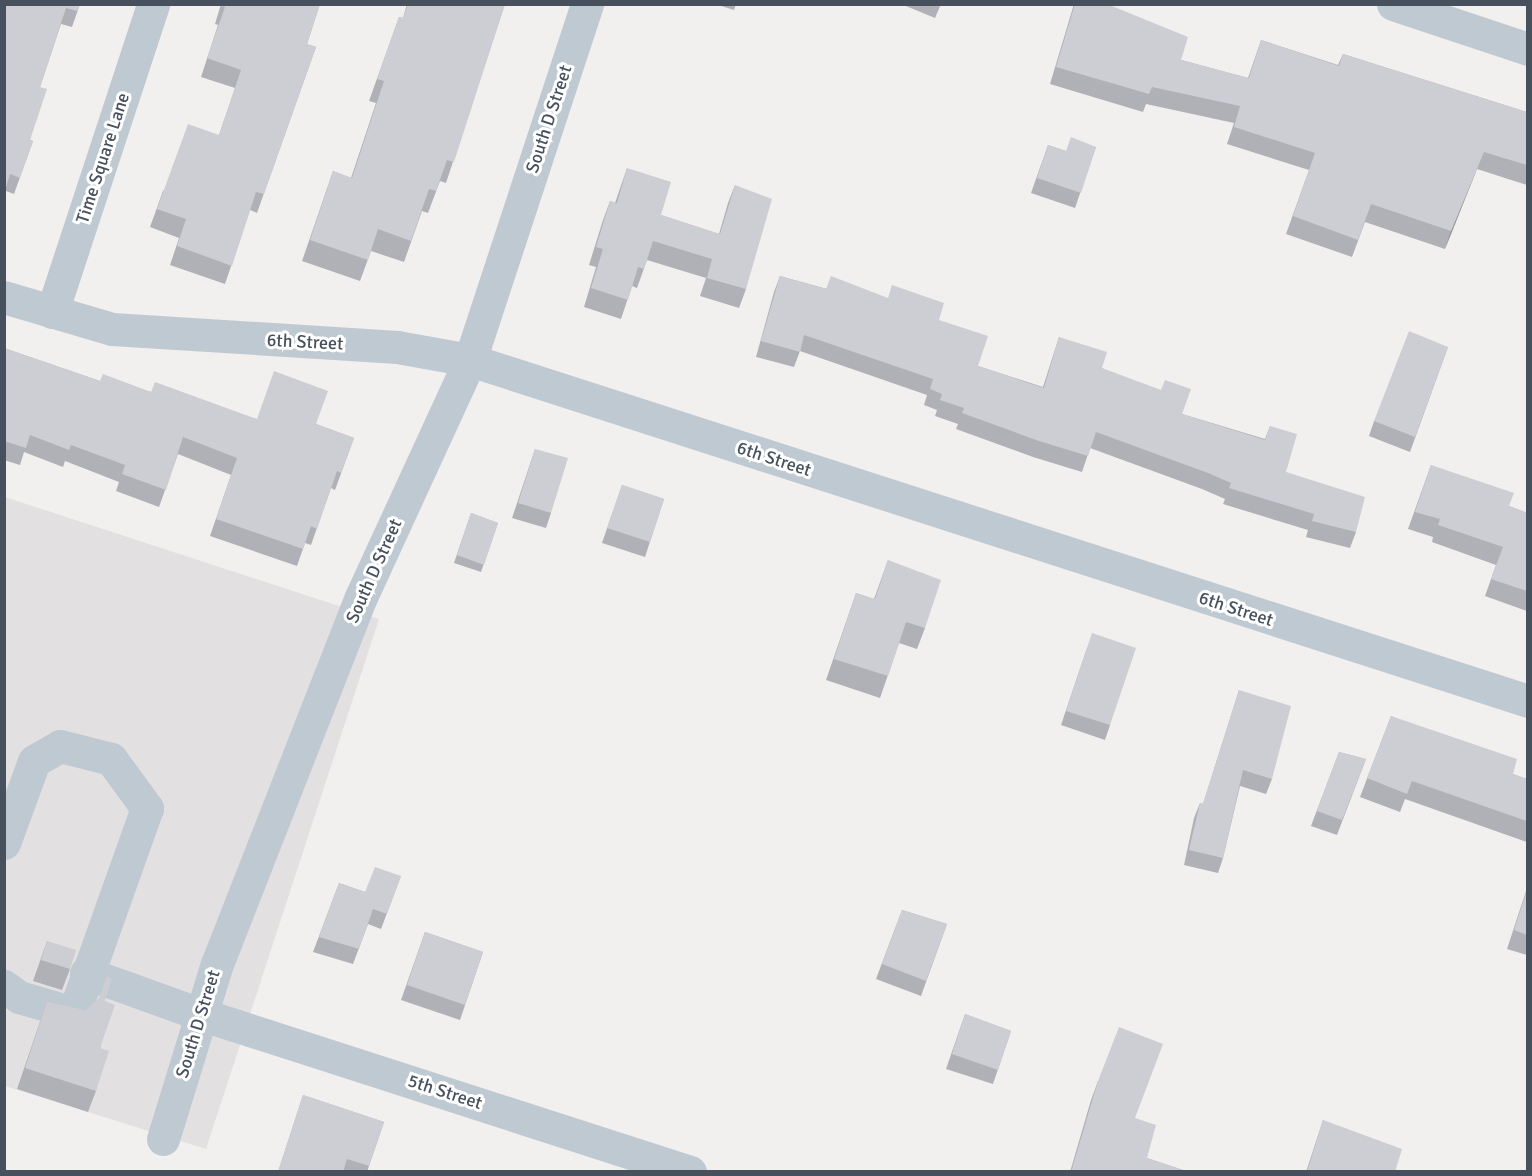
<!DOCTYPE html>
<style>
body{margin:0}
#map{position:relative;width:1532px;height:1176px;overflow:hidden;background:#f2efef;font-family:Signika,sans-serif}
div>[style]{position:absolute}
.education>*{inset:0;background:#e3e0e1}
.minor>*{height:33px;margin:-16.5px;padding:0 16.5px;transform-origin:16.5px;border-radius:16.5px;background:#bfc9d1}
.wall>*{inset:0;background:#afb1b6}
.shaded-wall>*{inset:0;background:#8f9094}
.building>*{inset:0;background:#ccced4}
span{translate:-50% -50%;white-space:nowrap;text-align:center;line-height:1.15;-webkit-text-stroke:6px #fff;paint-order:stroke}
.street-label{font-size:18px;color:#47515d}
.frame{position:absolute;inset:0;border:6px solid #47515d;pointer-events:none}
</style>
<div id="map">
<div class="education">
<i style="clip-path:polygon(5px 497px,379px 619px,206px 1149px,5px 1086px)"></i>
</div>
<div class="minor">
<i style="left:1393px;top:4px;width:142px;rotate:18.4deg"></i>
<i style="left:4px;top:297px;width:113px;rotate:16.5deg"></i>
<i style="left:112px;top:329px;width:286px;rotate:3.6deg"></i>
<i style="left:397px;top:347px;width:74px;rotate:10.1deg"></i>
<i style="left:470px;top:360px;width:1112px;rotate:17.86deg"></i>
<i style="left:52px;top:312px;width:324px;rotate:-71.8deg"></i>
<i style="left:4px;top:843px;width:87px;rotate:-69.9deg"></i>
<i style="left:34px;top:761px;width:30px;rotate:-30deg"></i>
<i style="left:60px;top:746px;width:53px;rotate:14.3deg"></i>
<i style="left:111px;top:759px;width:61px;rotate:53.7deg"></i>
<i style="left:147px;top:808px;width:218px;rotate:109.6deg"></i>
<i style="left:74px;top:1013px;width:57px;rotate:-163.8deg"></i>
<i style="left:19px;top:997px;width:19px;rotate:-144deg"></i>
<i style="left:86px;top:973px;width:121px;rotate:19.8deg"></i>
<i style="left:200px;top:1014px;width:515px;rotate:17.87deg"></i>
<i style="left:163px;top:1139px;width:183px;rotate:-72.9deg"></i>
<i style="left:217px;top:964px;width:394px;rotate:-68.6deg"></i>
<i style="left:361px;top:597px;width:261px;rotate:-65.3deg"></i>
<i style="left:470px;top:360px;width:375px;rotate:-71.8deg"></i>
</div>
<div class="wall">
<i style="clip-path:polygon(4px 4px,80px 4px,72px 27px,61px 24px,40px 87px,30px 140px,33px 141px,14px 194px,6px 191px)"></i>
<i style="clip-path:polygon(221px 4px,320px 4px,307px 44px,316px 47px,257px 213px,250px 210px,225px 284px,170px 265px,179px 238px,150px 227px,163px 191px,219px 135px,235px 88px,201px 77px,218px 25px,215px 24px)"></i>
<i style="clip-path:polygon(407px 4px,505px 4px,446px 183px,440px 181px,428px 213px,422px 211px,404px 262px,371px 251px,360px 281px,302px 261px,333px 171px,351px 178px,376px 103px,369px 101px,399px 17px,403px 18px)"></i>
<i style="clip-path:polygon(715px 4px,736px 4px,734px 10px)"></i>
<i style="clip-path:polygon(901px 4px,941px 4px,935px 18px)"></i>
<i style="clip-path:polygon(1074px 4px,1107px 4px,1181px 60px,1248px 78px,1261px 40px,1338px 65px,1343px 54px,1527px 112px,1527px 185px,1477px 169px,1445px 249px,1365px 222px,1352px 257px,1286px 234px,1309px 170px,1227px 144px,1234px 123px,1146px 104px,1143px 112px,1050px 84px)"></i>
<i style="clip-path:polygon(1048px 145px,1066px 151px,1096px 147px,1075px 208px,1031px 193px)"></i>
<i style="clip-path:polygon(627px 168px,661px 215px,719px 234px,728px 203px,735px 185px,746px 289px,739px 308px,700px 296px,706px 278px,647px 260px,637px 288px,632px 286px,621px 319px,584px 307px,596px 267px,589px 265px,603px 220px,610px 201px,615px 203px)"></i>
<i style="clip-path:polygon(780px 276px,939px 320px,978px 366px,1043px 387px,1059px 337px,1102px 368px,1182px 414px,1265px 439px,1270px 426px,1286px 472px,1356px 532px,1350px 548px,1306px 537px,1308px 530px,1223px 504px,1225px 499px,1202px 489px,1090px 448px,1082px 472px,1033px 457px,956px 429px,958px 424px,935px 416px,937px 410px,924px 405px,927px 395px,800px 351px,794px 367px,756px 357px,774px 292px)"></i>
<i style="clip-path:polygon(1448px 347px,1410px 452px,1369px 436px,1374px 421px)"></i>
<i style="clip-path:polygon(4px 348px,100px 381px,151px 392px,257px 419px,316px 424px,354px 438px,335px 490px,331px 488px,311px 545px,305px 543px,297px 566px,210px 536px,231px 475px,178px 454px,159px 507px,116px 491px,119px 482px,65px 461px,63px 467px,24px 452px,20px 465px,4px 460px)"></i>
<i style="clip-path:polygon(535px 449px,551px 513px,546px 528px,512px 518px)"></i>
<i style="clip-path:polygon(1431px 465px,1509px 506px,1527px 513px,1527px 611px,1485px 596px,1496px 565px,1432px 542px,1433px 537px,1408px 529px)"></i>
<i style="clip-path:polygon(622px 485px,664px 499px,645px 557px,602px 543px)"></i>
<i style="clip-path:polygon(471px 513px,498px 523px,481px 572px,454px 563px)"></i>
<i style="clip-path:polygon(888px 560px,925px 628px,917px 649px,899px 643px,880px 698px,826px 680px,856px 593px,874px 599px)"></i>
<i style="clip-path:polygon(1087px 648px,1110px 725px,1105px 740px,1061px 725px)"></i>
<i style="clip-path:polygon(1239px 690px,1272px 779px,1266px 794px,1240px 786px,1223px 858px,1218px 873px,1184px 865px,1194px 818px,1200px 803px,1203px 804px)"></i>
<i style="clip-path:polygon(1391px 716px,1513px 774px,1527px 779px,1527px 842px,1405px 799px,1400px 812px,1360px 797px)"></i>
<i style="clip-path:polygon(1339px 752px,1366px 759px,1337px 835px,1311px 826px)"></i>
<i style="clip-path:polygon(401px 876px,381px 929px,368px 924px,353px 964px,313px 952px,339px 883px,365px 892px)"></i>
<i style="clip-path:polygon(1527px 888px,1527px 955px,1507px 949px)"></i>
<i style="clip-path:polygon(902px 910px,947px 924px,921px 996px,876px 979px)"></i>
<i style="clip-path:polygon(425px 932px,483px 952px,460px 1020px,401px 1000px)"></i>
<i style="clip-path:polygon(47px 941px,70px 969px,62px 990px,33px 981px)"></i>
<i style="clip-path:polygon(47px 1001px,86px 1010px,105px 1001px,96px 1091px,88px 1112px,17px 1089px)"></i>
<i style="clip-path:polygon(965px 1014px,1011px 1031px,993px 1084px,946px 1069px)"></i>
<i style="clip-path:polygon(1098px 1081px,1135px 1118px,1147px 1158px,1189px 1172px,1070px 1172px,1091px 1100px)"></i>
<i style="clip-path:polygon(303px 1095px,384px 1122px,367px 1172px,278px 1172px)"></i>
<i style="clip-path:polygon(1323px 1120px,1395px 1172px,1306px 1172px)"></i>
</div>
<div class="shaded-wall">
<i style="clip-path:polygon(1484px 152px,1477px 169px,1445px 249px,1451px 231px)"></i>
</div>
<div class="building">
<i style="clip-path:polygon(4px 4px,80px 4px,77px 11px,66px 8px,40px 87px,47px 89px,30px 140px,33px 141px,20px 178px,10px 174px,4px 194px)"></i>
<i style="clip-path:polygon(222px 4px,320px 4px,307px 44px,316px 47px,264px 194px,256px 192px,232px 266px,177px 246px,186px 219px,157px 209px,188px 124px,219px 135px,241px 70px,207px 58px,225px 7px,221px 6px)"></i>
<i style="clip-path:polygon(408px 4px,505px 4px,454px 162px,447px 160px,436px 191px,429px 189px,411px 241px,378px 229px,368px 260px,310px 240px,333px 171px,352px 178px,384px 81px,377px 79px,399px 17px,403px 18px)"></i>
<i style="clip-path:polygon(1075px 4px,1107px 4px,1188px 37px,1181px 60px,1249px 78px,1261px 40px,1339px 66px,1343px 54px,1527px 112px,1527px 165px,1484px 152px,1451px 231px,1371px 204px,1358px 240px,1293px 216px,1315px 153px,1234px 127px,1240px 106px,1152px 87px,1149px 94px,1056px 67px)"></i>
<i style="clip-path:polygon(1071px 137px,1096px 147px,1081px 193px,1037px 178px,1048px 145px,1066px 151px)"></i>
<i style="clip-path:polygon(627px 168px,671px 182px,661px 215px,720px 234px,735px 185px,772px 199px,746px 289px,707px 278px,712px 259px,653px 241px,644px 269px,638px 267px,628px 300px,591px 288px,603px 249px,596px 247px,610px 201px,617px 203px)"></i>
<i style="clip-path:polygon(780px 276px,826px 289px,831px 276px,888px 298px,892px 285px,944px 303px,939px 320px,988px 336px,978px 366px,1044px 388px,1059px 337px,1107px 352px,1102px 368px,1161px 390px,1165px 380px,1191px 389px,1182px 414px,1265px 440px,1270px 426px,1297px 434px,1286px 472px,1365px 497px,1356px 532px,1312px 521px,1314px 514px,1229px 488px,1231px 483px,1208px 473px,1096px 432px,1088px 456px,1039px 441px,962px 413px,964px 408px,940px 400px,942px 394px,930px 389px,933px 379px,804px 335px,800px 352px,761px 341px)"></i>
<i style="clip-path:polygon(1409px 331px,1448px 347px,1415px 437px,1374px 421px)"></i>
<i style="clip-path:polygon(4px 348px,100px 381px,103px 374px,151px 392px,155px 382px,257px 419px,274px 371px,328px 391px,316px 424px,354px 438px,341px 473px,337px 471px,317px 529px,311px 526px,303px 549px,216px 519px,237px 458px,183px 437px,166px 490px,122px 474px,125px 465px,71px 445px,69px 450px,30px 435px,26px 448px,4px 441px)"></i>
<i style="clip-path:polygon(535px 449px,568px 458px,551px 513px,518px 503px)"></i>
<i style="clip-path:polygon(1431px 465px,1514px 493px,1509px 506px,1527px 513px,1527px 591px,1491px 579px,1503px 547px,1438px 525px,1440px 519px,1415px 512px)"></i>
<i style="clip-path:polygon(622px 485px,664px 499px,650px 542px,607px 528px)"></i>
<i style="clip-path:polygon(471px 513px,498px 523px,484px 565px,457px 555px)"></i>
<i style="clip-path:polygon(888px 560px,941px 580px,925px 628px,906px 622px,888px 676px,834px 659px,856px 593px,875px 599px)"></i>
<i style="clip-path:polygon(1092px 633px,1136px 648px,1110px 725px,1066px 711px)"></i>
<i style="clip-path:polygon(1239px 690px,1291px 706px,1272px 779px,1243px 770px,1223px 858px,1189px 850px,1200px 803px,1203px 804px)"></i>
<i style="clip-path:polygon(1391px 716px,1517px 759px,1513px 774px,1527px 779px,1527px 821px,1412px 781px,1407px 794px,1367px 778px)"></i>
<i style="clip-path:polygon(1339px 752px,1366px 759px,1342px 820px,1317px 811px)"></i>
<i style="clip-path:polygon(375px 867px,401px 876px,387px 914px,373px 909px,359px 949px,319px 937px,339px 883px,365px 892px)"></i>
<i style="clip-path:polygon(1527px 890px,1527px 935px,1514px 930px)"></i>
<i style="clip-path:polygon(902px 910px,947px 924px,926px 981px,882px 964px)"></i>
<i style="clip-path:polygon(425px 932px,483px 952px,465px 1005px,407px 985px)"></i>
<i style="clip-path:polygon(47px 941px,76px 950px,70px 969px,41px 960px)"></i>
<i style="clip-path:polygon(107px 976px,112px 978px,105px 1001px,115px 1005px,100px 1048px,109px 1051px,96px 1091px,25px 1068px,47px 1001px,86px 1010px,99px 998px)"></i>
<i style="clip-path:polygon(965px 1014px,1011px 1031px,998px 1070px,952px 1054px)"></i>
<i style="clip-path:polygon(1119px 1027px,1163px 1044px,1135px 1118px,1156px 1125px,1147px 1158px,1189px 1172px,1071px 1172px,1098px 1081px)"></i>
<i style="clip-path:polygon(303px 1095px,384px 1122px,369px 1166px,347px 1159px,343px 1172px,278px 1172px)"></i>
<i style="clip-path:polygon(1323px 1120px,1402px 1149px,1395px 1172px,1307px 1172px)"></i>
</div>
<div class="street-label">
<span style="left:549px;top:119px;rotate:-72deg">South D Street</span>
<span style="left:103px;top:158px;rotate:-72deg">Time Square Lane</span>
<span style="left:305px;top:342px;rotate:3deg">6th Street</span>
<span style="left:774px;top:459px;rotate:18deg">6th Street</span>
<span style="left:374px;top:571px;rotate:-66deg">South D Street</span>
<span style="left:1236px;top:609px;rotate:18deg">6th Street</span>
<span style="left:198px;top:1024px;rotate:-73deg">South D Street</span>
<span style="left:445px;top:1092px;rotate:18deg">5th Street</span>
</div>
<div class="frame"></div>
</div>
